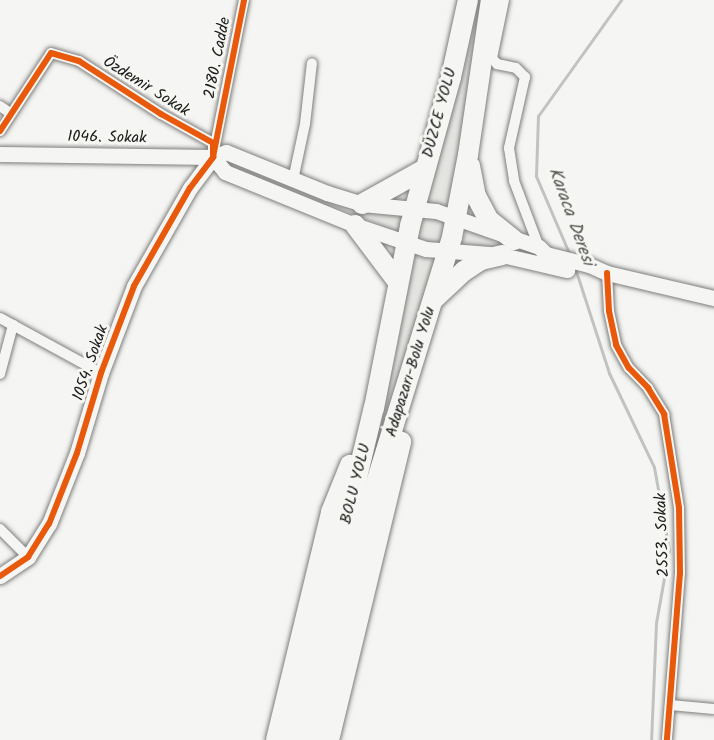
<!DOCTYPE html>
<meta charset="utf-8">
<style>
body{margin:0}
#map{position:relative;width:714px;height:740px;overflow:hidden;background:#f5f5f3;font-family:Kalam,sans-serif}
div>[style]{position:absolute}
.green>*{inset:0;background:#e4e4e1}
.round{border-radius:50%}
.stream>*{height:3px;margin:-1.5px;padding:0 1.5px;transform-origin:1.5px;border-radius:1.5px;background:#c2c2bf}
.roads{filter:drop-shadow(0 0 2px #7e7e7d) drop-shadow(0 0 2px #7e7e7d)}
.street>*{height:10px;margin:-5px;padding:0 5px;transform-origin:5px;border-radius:5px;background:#f5f5f3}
.secondary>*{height:15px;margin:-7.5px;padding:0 7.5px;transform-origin:7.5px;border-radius:7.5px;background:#f5f5f3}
.highway>*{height:20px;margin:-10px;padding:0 10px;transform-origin:10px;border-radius:10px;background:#f5f5f3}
.cycleway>*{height:6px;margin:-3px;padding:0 3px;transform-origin:3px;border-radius:3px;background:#e8590c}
span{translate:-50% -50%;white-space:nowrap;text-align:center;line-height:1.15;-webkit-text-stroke:6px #f6f6f2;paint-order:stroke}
.street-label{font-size:16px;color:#1c1c1c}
.water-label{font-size:18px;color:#565654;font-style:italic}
</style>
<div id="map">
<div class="green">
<i style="clip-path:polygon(475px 0,484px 0,453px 208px,422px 202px)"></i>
<i style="clip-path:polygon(228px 160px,404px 215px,399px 232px,226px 165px)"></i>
<i class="round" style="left:419px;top:217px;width:26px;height:26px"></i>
<i style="clip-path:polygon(466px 228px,467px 229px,511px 248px,461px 246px)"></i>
<i style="clip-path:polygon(408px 253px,440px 262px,359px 507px)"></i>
</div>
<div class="stream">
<i style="left:569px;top:253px;width:84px;rotate:-113.2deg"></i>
<i style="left:536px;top:176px;width:60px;rotate:-88.1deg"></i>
<i style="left:538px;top:116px;width:143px;rotate:-54.4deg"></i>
<i style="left:574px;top:265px;width:114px;rotate:72deg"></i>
<i style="left:609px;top:373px;width:104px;rotate:64.4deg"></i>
<i style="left:654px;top:467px;width:84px;rotate:79.8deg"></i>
<i style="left:669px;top:550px;width:74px;rotate:100.1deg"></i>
<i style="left:656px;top:623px;width:117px;rotate:92.4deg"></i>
</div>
<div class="roads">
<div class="street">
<i style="left:504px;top:0;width:59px;rotate:101.7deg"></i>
<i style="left:492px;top:58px;width:8px;rotate:50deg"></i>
<i style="left:497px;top:64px;width:19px;rotate:12deg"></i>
<i style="left:516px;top:68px;width:13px;rotate:45deg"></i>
<i style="left:525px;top:77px;width:73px;rotate:102.7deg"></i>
<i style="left:509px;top:148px;width:33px;rotate:81deg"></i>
<i style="left:514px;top:181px;width:71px;rotate:69.3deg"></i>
<i style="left:0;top:106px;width:12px;rotate:35deg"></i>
<i style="left:0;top:131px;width:93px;rotate:-56.8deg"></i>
<i style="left:51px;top:53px;width:29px;rotate:16deg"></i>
<i style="left:79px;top:61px;width:98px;rotate:32.9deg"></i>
<i style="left:161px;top:114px;width:60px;rotate:29.1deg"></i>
<i style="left:213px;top:143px;width:14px;rotate:90deg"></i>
<i style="left:214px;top:150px;width:153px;rotate:-78.7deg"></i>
<i style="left:293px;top:180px;width:57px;rotate:-77.9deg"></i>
<i style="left:305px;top:124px;width:61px;rotate:-83.5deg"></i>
<i style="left:607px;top:273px;width:38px;rotate:87deg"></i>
<i style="left:609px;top:311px;width:35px;rotate:78deg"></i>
<i style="left:616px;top:345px;width:26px;rotate:61deg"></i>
<i style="left:629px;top:368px;width:28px;rotate:46deg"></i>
<i style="left:648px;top:388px;width:31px;rotate:58deg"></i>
<i style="left:664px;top:414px;width:95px;rotate:80.9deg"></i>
<i style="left:679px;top:508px;width:65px;rotate:89.1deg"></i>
<i style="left:680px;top:573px;width:168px;rotate:94.5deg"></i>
<i style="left:0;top:318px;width:115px;rotate:28.6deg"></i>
<i style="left:0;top:374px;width:51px;rotate:-75.1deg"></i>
<i style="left:0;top:529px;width:40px;rotate:45deg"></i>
<i style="left:670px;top:705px;width:44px;rotate:5.2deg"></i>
</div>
<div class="secondary">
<i style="left:0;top:154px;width:213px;rotate:0.8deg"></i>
<i style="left:213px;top:157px;width:14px;rotate:-21deg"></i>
<i style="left:226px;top:152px;width:109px;rotate:22.1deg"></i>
<i style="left:327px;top:193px;width:37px;rotate:17deg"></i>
<i style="left:362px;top:204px;width:74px;rotate:5.4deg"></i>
<i style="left:436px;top:211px;width:109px;rotate:19.3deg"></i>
<i style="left:539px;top:247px;width:10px;rotate:45deg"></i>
<i style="left:546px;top:254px;width:44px;rotate:14.3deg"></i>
<i style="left:589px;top:265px;width:20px;rotate:24deg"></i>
<i style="left:607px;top:273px;width:110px;rotate:13.2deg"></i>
<i style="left:213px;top:157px;width:19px;rotate:51deg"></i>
<i style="left:225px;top:172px;width:140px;rotate:22.2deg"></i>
<i style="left:355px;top:225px;width:75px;rotate:18.7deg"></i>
<i style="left:426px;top:249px;width:76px;rotate:4.5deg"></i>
<i style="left:502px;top:255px;width:67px;rotate:13deg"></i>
<i style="left:0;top:576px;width:34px;rotate:-34deg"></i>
<i style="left:28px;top:557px;width:39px;rotate:-58deg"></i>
<i style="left:49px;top:524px;width:76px;rotate:-68.5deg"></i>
<i style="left:77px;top:453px;width:84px;rotate:-73.3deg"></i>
<i style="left:101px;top:373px;width:93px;rotate:-69.2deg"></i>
<i style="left:134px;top:286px;width:113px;rotate:-60.3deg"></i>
<i style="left:190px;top:188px;width:39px;rotate:-53deg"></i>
</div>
<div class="highway">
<i style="left:470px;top:166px;width:31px;rotate:79deg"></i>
<i style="left:476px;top:196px;width:27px;rotate:62deg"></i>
<i style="left:489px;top:220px;width:32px;rotate:39deg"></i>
<i style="left:362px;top:204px;width:72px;rotate:-29.1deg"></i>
<i style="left:355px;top:225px;width:71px;rotate:53deg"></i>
<i style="left:433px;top:300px;width:42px;rotate:-43.1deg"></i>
<i style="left:464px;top:271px;width:20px;rotate:-33deg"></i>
<i style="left:481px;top:260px;width:22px;rotate:-13deg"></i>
<i style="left:276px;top:740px;width:235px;rotate:-76.4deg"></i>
<i style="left:331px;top:512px;width:51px;rotate:-68deg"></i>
<i style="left:294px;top:740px;width:342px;rotate:-76.5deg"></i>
<i style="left:374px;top:408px;width:186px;rotate:-78.8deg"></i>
<i style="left:410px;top:226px;width:155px;rotate:-74.6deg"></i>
<i style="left:451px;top:77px;width:79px;rotate:-77.6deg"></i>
<i style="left:310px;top:740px;width:202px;rotate:-76.5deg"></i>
<i style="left:357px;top:544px;width:321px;rotate:-72.8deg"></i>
<i style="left:452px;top:237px;width:84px;rotate:-79deg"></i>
<i style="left:468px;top:155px;width:157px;rotate:-81.6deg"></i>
<i style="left:329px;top:740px;width:307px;rotate:-76.4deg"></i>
</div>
</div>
<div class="cycleway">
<i style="left:0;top:131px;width:93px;rotate:-56.8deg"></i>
<i style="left:51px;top:53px;width:29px;rotate:16deg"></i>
<i style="left:79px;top:61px;width:98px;rotate:32.9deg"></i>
<i style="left:161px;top:114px;width:60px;rotate:29.1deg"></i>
<i style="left:213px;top:143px;width:11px;rotate:90deg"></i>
<i style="left:607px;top:273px;width:38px;rotate:87deg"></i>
<i style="left:609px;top:311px;width:35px;rotate:78deg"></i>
<i style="left:616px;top:345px;width:26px;rotate:61deg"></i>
<i style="left:629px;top:368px;width:28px;rotate:46deg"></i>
<i style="left:648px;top:388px;width:31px;rotate:58deg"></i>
<i style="left:664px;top:414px;width:95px;rotate:80.9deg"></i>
<i style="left:679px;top:508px;width:65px;rotate:89.1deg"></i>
<i style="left:680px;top:573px;width:168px;rotate:94.5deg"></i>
<i style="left:0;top:576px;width:34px;rotate:-34deg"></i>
<i style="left:28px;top:557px;width:39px;rotate:-58deg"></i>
<i style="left:49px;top:524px;width:76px;rotate:-68.5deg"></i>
<i style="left:77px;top:453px;width:84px;rotate:-73.3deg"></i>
<i style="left:101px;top:373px;width:93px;rotate:-69.2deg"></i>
<i style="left:134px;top:286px;width:113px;rotate:-60.3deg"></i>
<i style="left:190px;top:188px;width:39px;rotate:-53deg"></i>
<i style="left:213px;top:157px;width:160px;rotate:-78.8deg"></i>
</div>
<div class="street-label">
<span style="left:218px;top:58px;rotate:-79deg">2180. Cadde</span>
<span style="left:146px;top:87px;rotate:32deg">Özdemir Sokak</span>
<span style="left:440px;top:113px;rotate:-75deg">DÜZCE YOLU</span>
<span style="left:107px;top:138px;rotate:1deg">1046. Sokak</span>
<span style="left:91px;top:363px;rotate:-71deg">1054. Sokak</span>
<span style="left:411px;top:372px;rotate:-73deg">Adapazarı-Bolu Yolu</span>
<span style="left:356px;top:484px;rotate:-76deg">BOLU YOLU</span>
<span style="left:663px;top:535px;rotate:-92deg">2553. Sokak</span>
</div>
<div class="water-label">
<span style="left:570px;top:217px;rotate:70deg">Karaca Deresi</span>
</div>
</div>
